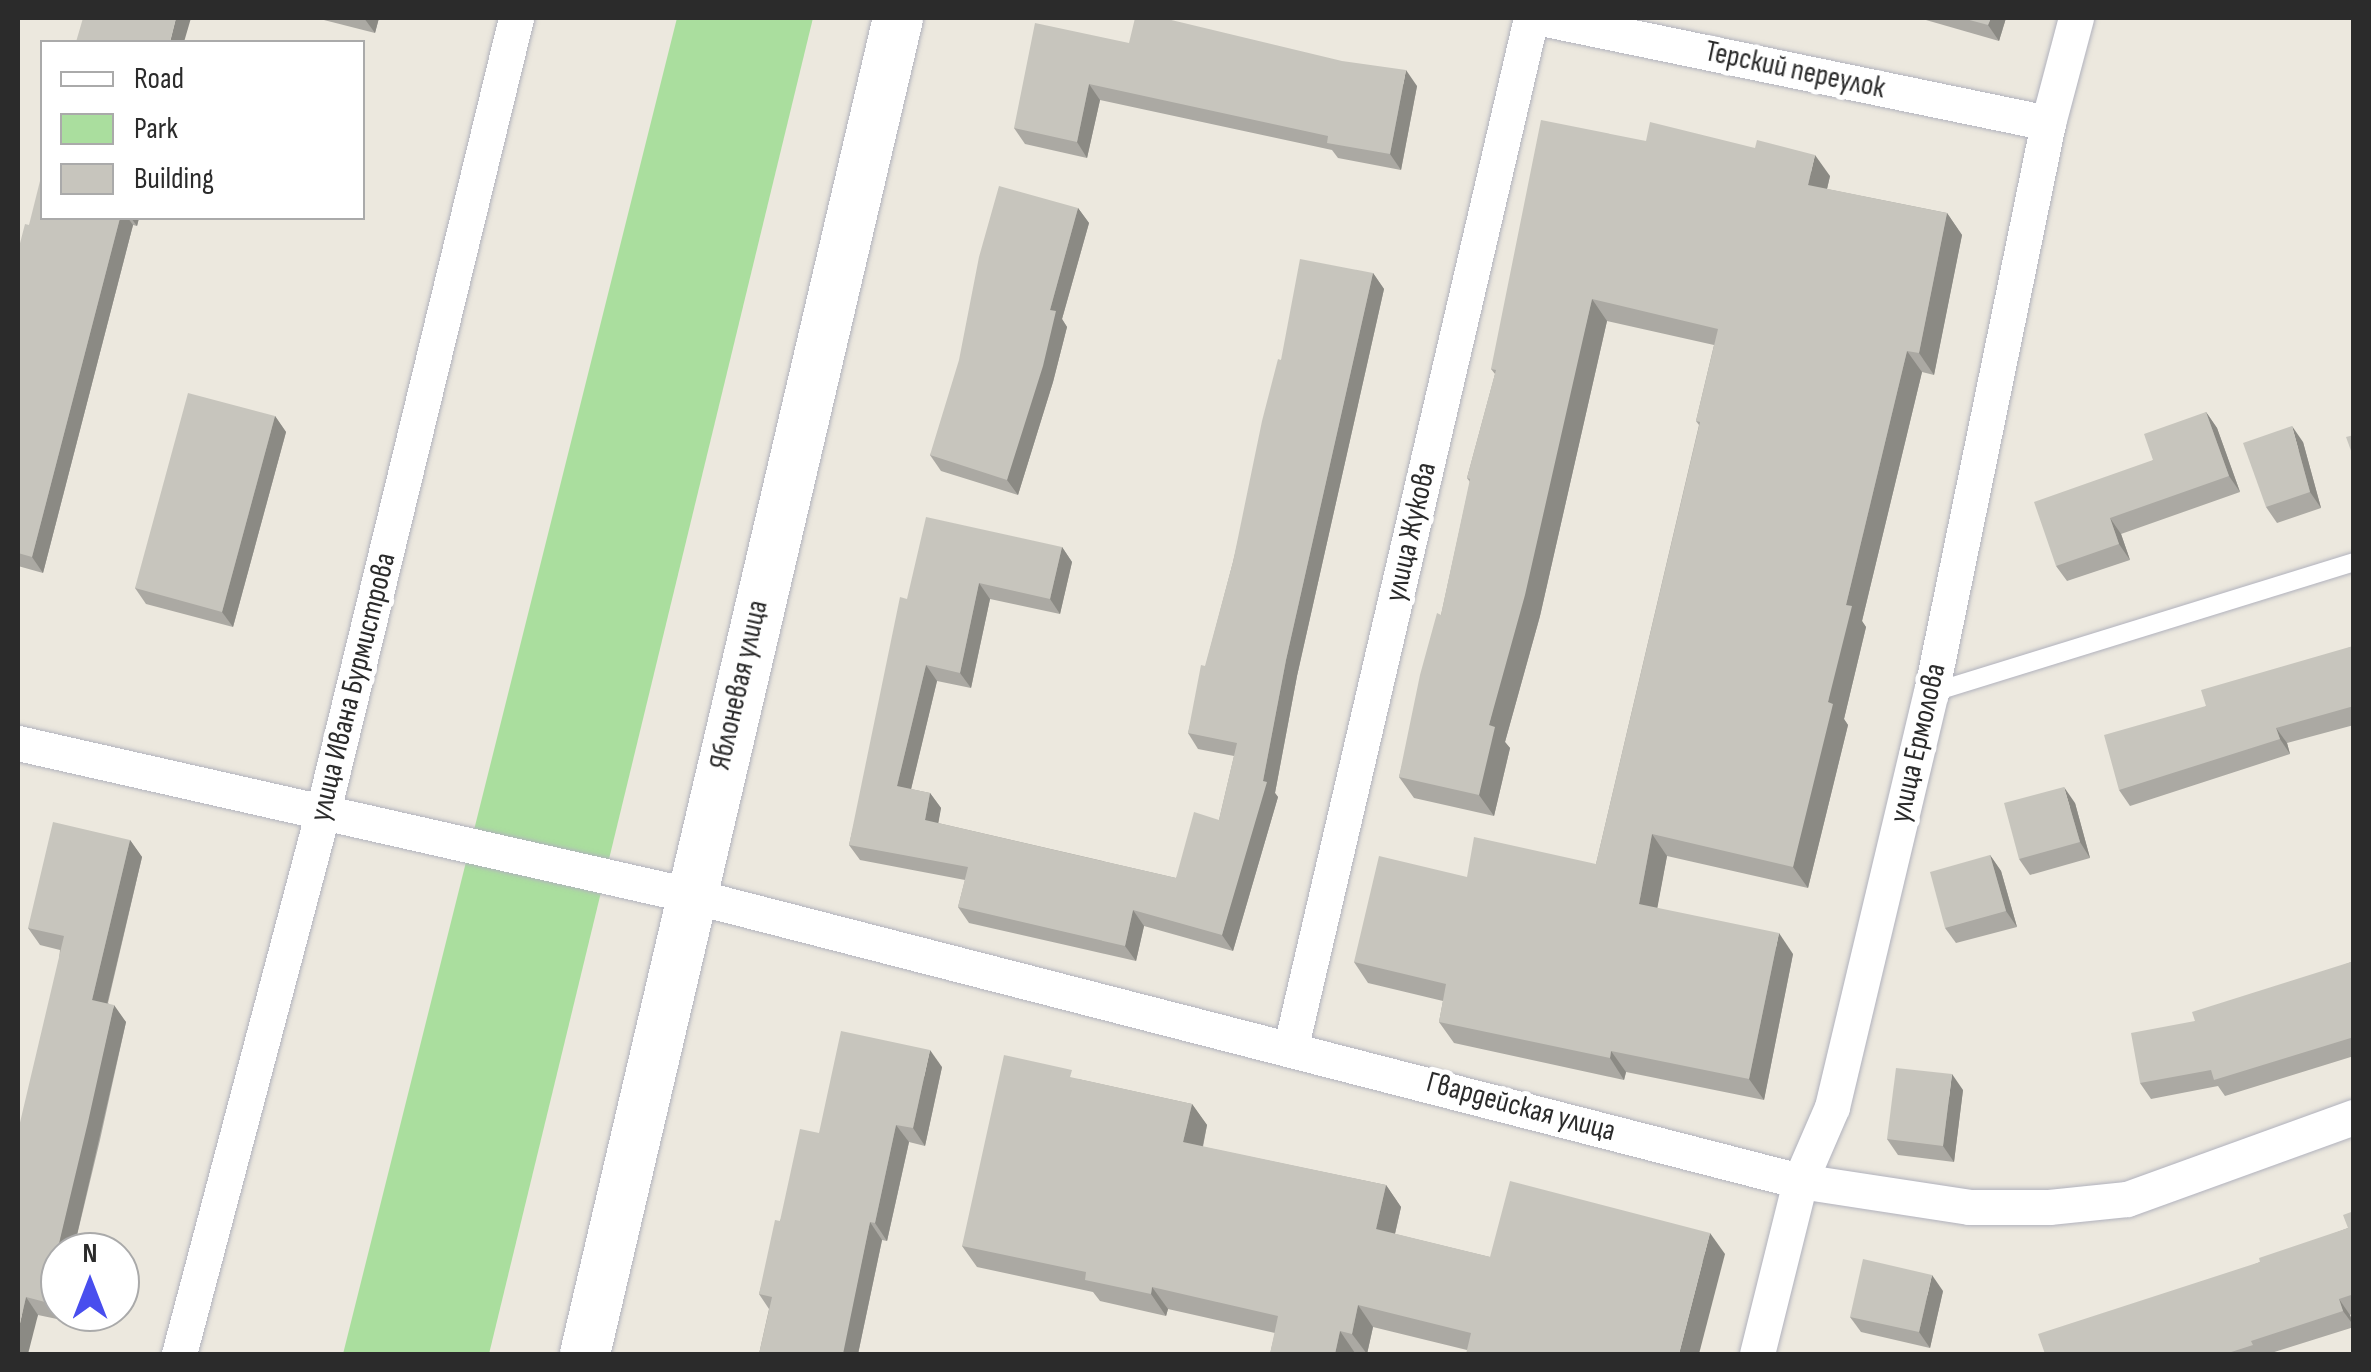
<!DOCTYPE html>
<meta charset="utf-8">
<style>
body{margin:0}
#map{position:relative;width:2371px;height:1372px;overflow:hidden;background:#ece8de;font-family:"Sofia Sans Condensed",sans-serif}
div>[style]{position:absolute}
.green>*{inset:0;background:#aade9e}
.roads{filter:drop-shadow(0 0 2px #b1b2bd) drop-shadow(0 0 2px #b1b2bd)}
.lane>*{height:18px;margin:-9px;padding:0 9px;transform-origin:9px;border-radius:9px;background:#fff}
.street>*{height:35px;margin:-17.5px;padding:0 17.5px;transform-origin:17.5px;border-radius:17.5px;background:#fff}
.secondary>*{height:50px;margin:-25px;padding:0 25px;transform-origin:25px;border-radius:25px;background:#fff}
.wall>*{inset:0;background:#aba9a3}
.shaded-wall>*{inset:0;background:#8b8a84}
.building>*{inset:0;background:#c7c5bd}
span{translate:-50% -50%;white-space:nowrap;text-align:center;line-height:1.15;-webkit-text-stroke:10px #fff;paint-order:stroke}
.street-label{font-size:30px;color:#2b2b2b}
.frame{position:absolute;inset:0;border:20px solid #2b2b2b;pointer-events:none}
.legend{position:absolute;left:40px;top:40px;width:325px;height:180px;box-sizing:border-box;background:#fff;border:2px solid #aaa;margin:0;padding:12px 18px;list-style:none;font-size:30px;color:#2b2b2b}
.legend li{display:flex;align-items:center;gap:20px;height:50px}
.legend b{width:50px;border:2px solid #aaa}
.north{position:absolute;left:40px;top:1232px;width:100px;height:100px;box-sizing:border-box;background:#fff;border:2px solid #aaa;border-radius:50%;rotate:0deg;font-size:28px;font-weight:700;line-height:40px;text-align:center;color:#2b2b2b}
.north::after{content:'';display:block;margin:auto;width:35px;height:45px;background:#494eee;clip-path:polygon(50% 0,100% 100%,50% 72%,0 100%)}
</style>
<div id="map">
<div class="green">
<i style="clip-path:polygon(677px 18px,813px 18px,489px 1354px,343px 1354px)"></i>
</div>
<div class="roads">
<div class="lane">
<i style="left:1931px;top:693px;width:443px;rotate:-17.2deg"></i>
</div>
<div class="street">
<i style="left:1541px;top:18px;width:518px;rotate:11.7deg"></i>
<i style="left:18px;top:743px;width:688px;rotate:12.76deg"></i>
<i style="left:689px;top:895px;width:1147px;rotate:14.44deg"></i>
<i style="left:1800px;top:1181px;width:171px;rotate:8.7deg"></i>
<i style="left:1969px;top:1207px;width:80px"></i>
<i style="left:2049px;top:1207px;width:78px;rotate:-5.9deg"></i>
<i style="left:2127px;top:1199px;width:241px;rotate:-19.9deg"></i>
<i style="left:1291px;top:1046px;width:1056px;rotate:-76.86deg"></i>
<i style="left:179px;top:1354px;width:562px;rotate:-75.15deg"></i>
<i style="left:323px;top:811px;width:816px;rotate:-76.32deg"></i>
<i style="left:1757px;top:1354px;width:178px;rotate:-76deg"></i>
<i style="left:1800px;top:1181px;width:81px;rotate:-66.6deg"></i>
<i style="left:1832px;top:1107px;width:426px;rotate:-76.6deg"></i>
<i style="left:1931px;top:693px;width:582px;rotate:-78.4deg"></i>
<i style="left:2048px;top:123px;width:109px;rotate:-75.1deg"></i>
</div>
<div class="secondary">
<i style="left:585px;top:1354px;width:1372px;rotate:-76.81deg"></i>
</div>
</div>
<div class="wall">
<i style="clip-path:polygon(316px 18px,379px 18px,375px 33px)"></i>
<i style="clip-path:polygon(1919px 18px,2006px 18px,1999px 41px)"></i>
<i style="clip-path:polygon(1129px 43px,1417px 86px,1401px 170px,1338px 158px,1332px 150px,1100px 100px,1087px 158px,1025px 144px,1014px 128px)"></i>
<i style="clip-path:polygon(1646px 141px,1830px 176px,1827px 189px,1947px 213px,1962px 235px,1934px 375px,1922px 372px,1862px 621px,1866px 627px,1844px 719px,1848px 725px,1808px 888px,1667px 856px,1657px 908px,1793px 954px,1764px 1100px,1626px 1072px,1624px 1080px,1454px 1043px,1439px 1022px,1443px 1001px,1368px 983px,1354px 962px,1467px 877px,1596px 864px,1699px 425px,1696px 421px,1714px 345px,1607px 321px,1540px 616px,1505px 742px,1510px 748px,1494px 816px,1414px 798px,1399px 777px,1441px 615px,1470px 482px,1467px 478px,1495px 374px,1491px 369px)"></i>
<i style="clip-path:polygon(1078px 208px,1089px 223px,1062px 319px,1067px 327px,1053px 382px,1018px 495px,941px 471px,930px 455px)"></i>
<i style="clip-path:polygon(42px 218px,139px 218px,137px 226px,133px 225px,43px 573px,18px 566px,18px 251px,29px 225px)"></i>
<i style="clip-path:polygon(1373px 273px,1384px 289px,1297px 676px,1275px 793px,1278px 797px,1233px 951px,1144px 926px,1136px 961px,969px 923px,958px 907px,965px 880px,860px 860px,849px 845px,907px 599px,1062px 547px,1072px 562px,1060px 614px,990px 599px,971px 688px,937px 681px,911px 789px,930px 793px,941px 808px,938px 823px,1176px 878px,1219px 820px,1234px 756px,1198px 749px,1188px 733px,1233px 562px,1281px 360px)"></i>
<i style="clip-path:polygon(2206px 412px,2217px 428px,2240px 492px,2121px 534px,2130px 560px,2067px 581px,2056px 566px,2153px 460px)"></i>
<i style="clip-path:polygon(275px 416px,286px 432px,233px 627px,146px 604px,135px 588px)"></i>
<i style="clip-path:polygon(2303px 442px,2321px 508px,2277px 523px,2266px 507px)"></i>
<i style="clip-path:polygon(2353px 646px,2354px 725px,2287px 743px,2290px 754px,2130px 806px,2119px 790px,2206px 706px)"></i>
<i style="clip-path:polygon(2075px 803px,2090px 858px,2030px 875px,2019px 859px)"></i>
<i style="clip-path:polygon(130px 840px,142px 857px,108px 1003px,126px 1022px,100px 1140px,73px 1252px,60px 1252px,60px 1308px,57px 1319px,38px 1315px,18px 1354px,60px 950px,40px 945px,28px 928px)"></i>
<i style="clip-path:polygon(1990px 855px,2001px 871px,2017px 927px,1956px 943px,1945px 928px)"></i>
<i style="clip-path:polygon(2354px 961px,2354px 1056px,2225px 1096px,2218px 1086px,2151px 1099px,2140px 1083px,2195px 1021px)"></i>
<i style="clip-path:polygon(942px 1067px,925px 1146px,909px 1142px,887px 1241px,882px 1240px,858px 1354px,759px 1354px,769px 1309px,759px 1294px,780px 1221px,819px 1133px)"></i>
<i style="clip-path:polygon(1078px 1079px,1192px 1104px,1207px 1125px,1203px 1147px,1386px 1185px,1401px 1207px,1395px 1234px,1490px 1257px,1725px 1254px,1467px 1350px,1373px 1327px,1367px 1354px,1355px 1353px,1355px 1354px,1270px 1354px,1275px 1333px,1168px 1309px,1166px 1316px,1100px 1301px,1093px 1292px,977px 1267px,962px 1246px)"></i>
<i style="clip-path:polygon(1963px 1090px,1954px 1162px,1898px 1155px,1887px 1139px)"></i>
<i style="clip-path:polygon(2354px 1211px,2354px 1313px,2350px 1315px,2354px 1327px,2268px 1354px,2045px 1354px,2260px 1262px,2348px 1228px)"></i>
<i style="clip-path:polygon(1943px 1291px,1930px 1348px,1861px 1332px,1850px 1317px)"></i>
</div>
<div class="shaded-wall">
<i style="clip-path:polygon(176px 18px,191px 18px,184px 42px,170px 42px)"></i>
<i style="clip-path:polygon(364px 18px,379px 18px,375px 33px)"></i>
<i style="clip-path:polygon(1991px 18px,2006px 18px,1999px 41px,1988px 25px)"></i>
<i style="clip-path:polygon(1406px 70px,1417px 86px,1401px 170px,1390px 154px)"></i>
<i style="clip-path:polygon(1089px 84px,1100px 100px,1087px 158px,1077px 142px)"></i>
<i style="clip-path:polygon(1815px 155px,1830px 176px,1823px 206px,1808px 185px)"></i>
<i style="clip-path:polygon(1078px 208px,1089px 223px,1062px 319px,1067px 327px,1053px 382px,1018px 495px,1007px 480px,1050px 310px)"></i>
<i style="clip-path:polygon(1947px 213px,1962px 235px,1934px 375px,1919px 353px)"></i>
<i style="clip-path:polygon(120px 218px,128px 218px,133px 225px,43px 573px,32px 557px)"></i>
<i style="clip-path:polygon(131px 218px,139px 218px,137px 226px)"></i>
<i style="clip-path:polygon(1373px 273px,1384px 289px,1297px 676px,1275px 793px,1278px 797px,1233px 951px,1222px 935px,1263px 781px,1286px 660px)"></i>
<i style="clip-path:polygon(1592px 299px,1607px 321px,1540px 616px,1505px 742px,1510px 748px,1494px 816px,1479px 795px,1489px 725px)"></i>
<i style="clip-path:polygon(1907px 351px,1922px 372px,1862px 621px,1866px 627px,1844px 719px,1848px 725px,1808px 888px,1793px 867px,1828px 702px,1846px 605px)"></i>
<i style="clip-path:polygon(2206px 412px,2217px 428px,2240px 492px,2229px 476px)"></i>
<i style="clip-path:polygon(275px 416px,286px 432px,233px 627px,222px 612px)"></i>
<i style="clip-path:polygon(2292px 426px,2303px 442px,2321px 508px,2310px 492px)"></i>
<i style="clip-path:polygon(2110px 518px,2121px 534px,2130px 560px,2119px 544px)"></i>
<i style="clip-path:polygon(1062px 547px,1072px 562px,1060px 614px,1050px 599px)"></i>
<i style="clip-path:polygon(979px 583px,990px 599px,971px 688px,960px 673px)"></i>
<i style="clip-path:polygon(926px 665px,937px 681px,908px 802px,897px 786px)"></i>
<i style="clip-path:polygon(2276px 728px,2287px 743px,2290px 754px,2280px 739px)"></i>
<i style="clip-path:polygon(2064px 787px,2075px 803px,2090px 858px,2080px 842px)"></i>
<i style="clip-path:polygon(930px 793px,941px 808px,936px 836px,925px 820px)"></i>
<i style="clip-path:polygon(1652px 834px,1667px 856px,1654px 926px,1639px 904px)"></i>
<i style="clip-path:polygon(130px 840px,142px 857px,104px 1017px,92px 1000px)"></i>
<i style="clip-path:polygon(1990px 855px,2001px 871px,2017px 927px,2006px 911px)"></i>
<i style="clip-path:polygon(1133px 910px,1144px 926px,1136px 961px,1125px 946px)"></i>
<i style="clip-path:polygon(1779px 933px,1793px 954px,1764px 1100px,1749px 1079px)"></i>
<i style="clip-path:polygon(114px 1005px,126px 1022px,73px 1252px,60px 1252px,60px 1308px,57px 1319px,45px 1302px)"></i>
<i style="clip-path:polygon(930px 1050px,942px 1067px,925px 1146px,913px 1128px)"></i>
<i style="clip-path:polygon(1611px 1051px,1626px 1072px,1624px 1080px,1610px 1058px)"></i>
<i style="clip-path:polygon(1952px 1074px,1963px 1090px,1954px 1162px,1943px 1146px)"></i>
<i style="clip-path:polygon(1192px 1104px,1207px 1125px,1199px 1164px,1183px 1142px)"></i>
<i style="clip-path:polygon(896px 1125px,909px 1142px,887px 1241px,875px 1223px)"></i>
<i style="clip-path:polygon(1386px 1185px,1401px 1207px,1391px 1251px,1376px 1229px)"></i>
<i style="clip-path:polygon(870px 1222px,882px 1240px,858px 1354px,842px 1354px)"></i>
<i style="clip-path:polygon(1710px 1233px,1725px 1254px,1699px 1354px,1679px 1354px)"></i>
<i style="clip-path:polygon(1932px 1275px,1943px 1291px,1930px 1348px,1919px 1332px)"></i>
<i style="clip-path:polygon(1152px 1287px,1168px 1309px,1166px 1316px,1151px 1294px)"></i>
<i style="clip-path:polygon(26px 1297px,38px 1315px,28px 1354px,18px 1354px,18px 1332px)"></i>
<i style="clip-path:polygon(2339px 1299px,2350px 1315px,2354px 1326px,2343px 1311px)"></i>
<i style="clip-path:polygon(1358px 1305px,1373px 1327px,1367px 1354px,1352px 1334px)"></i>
<i style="clip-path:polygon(1340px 1331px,1355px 1353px,1355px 1354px,1335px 1354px)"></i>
</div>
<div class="building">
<i style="clip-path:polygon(83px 18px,176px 18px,170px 42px,76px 42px)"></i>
<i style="clip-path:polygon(1135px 18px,1163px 18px,1342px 61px,1406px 70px,1390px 154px,1327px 143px,1328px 136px,1089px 84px,1077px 142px,1014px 128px,1035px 23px,1129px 43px)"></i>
<i style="clip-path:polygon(1962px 18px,1991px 18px,1988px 25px)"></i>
<i style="clip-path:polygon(1541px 120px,1646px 141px,1650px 122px,1755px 148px,1757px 140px,1815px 155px,1808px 185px,1947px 213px,1919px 353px,1907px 351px,1846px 605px,1852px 606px,1828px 702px,1833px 704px,1793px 867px,1652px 834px,1639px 904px,1779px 933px,1749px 1079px,1611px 1051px,1610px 1058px,1439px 1022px,1446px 984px,1354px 962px,1379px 856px,1467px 877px,1474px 837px,1596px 864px,1700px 422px,1696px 421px,1718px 329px,1592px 299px,1525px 595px,1489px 725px,1495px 727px,1479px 795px,1399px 777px,1420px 675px,1437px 613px,1441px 615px,1470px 479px,1467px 478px,1496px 370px,1491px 369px)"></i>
<i style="clip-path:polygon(42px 173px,42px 218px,120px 218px,32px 557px,18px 553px,18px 251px,25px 224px,29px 225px)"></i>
<i style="clip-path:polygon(999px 186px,1078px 208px,1050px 310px,1056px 311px,1043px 366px,1007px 480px,930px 455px,959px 360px,979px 257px)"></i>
<i style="clip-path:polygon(1300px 259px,1373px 273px,1286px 660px,1263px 781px,1267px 782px,1222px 935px,1133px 910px,1125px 946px,958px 907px,968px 867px,849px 845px,900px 597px,907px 599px,926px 517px,1062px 547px,1050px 599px,979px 583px,960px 673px,926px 665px,897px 786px,930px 793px,925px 820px,1176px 878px,1194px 812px,1219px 820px,1237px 743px,1188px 733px,1201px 665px,1205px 666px,1233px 562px,1262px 421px,1278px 359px,1281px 360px)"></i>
<i style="clip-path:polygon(188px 393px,275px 416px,222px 612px,135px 588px)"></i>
<i style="clip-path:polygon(2206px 412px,2229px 476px,2110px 518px,2119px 544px,2056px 566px,2034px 502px,2153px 460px,2144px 434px)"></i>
<i style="clip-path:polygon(2292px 426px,2310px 492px,2266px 507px,2243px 443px)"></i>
<i style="clip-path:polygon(2354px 435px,2354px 459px,2346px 437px)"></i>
<i style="clip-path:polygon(2353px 646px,2354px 706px,2276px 728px,2280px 739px,2119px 790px,2104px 735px,2206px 706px,2201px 690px)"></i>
<i style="clip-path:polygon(2064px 787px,2080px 842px,2019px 859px,2004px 803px)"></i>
<i style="clip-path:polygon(53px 822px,130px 840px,92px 1000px,114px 1005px,88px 1122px,45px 1302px,26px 1297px,18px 1332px,18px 1131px,64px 936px,28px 928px)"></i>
<i style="clip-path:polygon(1990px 855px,2006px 911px,1945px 928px,1930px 872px)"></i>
<i style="clip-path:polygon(2354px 961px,2354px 1037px,2214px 1080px,2211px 1070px,2140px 1083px,2131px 1033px,2195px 1021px,2192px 1012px)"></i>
<i style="clip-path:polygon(841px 1031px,930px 1050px,913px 1128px,896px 1125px,875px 1223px,870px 1222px,843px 1354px,759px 1354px,772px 1297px,759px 1294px,775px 1220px,780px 1221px,800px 1129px,819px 1133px)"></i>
<i style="clip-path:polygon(1004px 1055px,1072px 1070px,1070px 1077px,1192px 1104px,1183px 1142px,1386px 1185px,1376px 1229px,1490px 1257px,1510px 1181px,1710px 1233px,1679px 1354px,1466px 1354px,1471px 1333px,1358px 1305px,1352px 1334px,1340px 1331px,1335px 1354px,1270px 1354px,1278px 1316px,1152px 1287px,1151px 1294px,1085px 1280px,1086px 1272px,962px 1246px)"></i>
<i style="clip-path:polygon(1896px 1068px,1952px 1074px,1943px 1146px,1887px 1139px)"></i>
<i style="clip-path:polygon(2354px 1211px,2354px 1294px,2339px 1299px,2343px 1311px,2251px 1341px,2253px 1345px,2225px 1354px,2045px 1354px,2038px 1334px,2260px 1262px,2259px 1258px,2348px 1228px,2343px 1215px)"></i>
<i style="clip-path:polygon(1863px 1259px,1932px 1275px,1919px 1332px,1850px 1317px)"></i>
</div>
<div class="street-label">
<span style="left:1795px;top:70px;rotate:12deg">Терский переулок</span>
<span style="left:1411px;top:532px;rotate:-77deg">улица Жукова</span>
<span style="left:739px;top:685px;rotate:-77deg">Яблоневая улица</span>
<span style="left:353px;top:687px;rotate:-76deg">улица Ивана Бурмистрова</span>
<span style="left:1918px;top:743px;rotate:-77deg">улица Ермолова</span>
<span style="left:1521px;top:1107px;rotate:15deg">Гвардейская улица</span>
</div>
<div class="frame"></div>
<ul class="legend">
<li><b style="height:12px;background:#fff"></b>Road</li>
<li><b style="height:28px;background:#aade9e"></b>Park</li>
<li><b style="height:28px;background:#c7c5bd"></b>Building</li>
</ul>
<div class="north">N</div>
</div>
